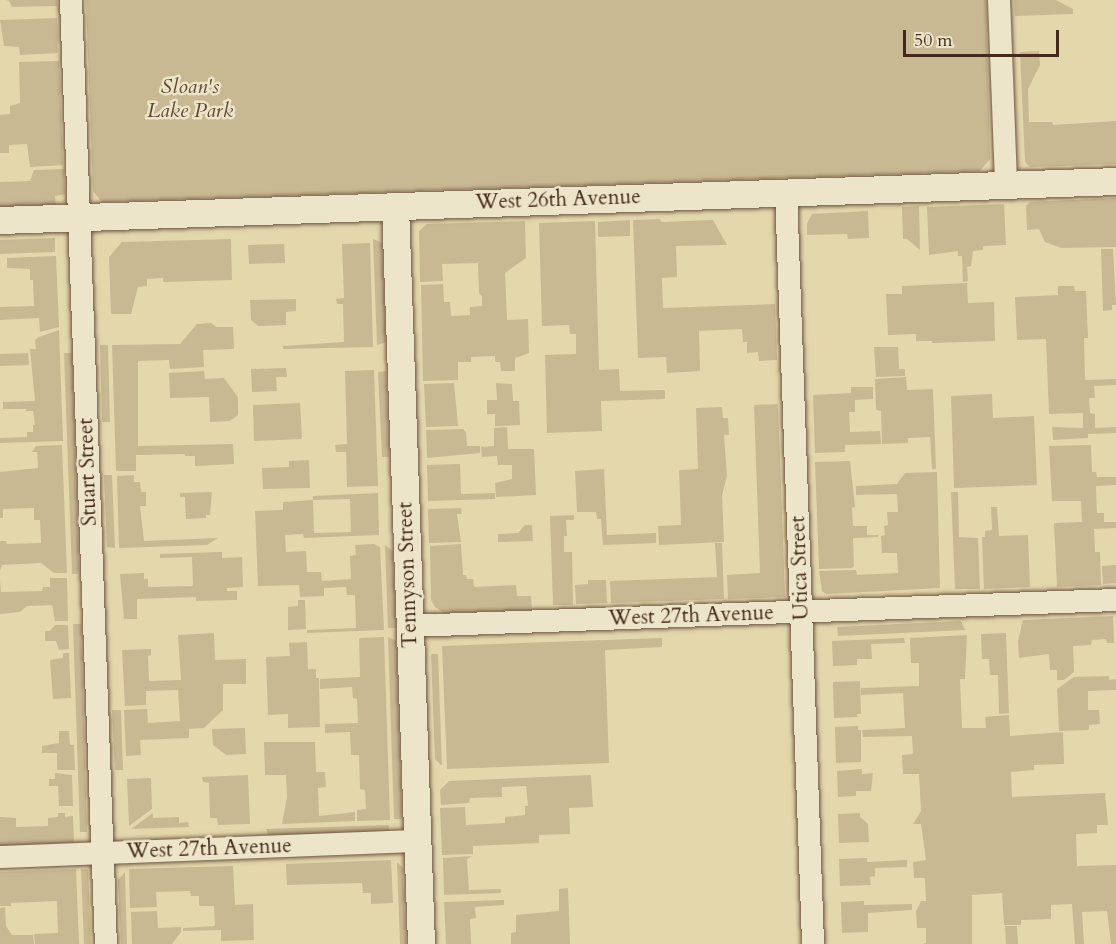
<!DOCTYPE html>
<style>
body{margin:0}
#map{position:relative;width:1116px;height:944px;overflow:hidden;background:#e4d7ac;font-family:Cardo,serif}
div>[style]{position:absolute}
.green>*{inset:0;background:#c9b993}
.roads{filter:drop-shadow(0 0 2px #6d543f) drop-shadow(0 0 2px #6d543f)}
.minor>*{height:22px;margin:-11px;padding:0 11px;transform-origin:11px;border-radius:11px;background:#ede5c9}
.tertiary>*{height:27px;margin:-13.5px;padding:0 13.5px;transform-origin:13.5px;border-radius:13.5px;background:#ede5c9}
span{translate:-50% -50%;white-space:nowrap;text-align:center;line-height:1.15;-webkit-text-stroke:5px #ede5c9;paint-order:stroke}
.park-label{font-size:21px;color:#5f4633;font-style:italic}
.street-label{font-size:21px;color:#45291b}
.scale{position:absolute;left:903px;top:30px;width:156px;height:27px;box-sizing:border-box;border:3px solid #45291b;border-top:0;padding-left:8px;font-size:18px;line-height:21px;white-space:nowrap;color:#45291b;-webkit-text-stroke:4px #ede5c9;paint-order:stroke}
</style>
<div id="map">
<div class="green">
<i style="clip-path:polygon(6px 0,57px 0,57px 6px,12px 7px,9px 1px)"></i>
<i style="clip-path:polygon(86px 0,986px 0,990px 159px,980px 171px,102px 202px,93px 191px)"></i>
<i style="clip-path:polygon(1014px 0,1056px 0,1073px 9px,1073px 14px,1015px 16px)"></i>
<i style="clip-path:polygon(57px 18px,58px 53px,20px 55px,19px 47px,4px 46px,0 20px)"></i>
<i style="clip-path:polygon(1039px 51px,1040px 65px,1028px 89px,1029px 122px,1052px 122px,1053px 125px,1116px 121px,1116px 164px,1030px 167px,1025px 162px,1020px 52px)"></i>
<i style="clip-path:polygon(59px 61px,63px 165px,30px 167px,27px 144px,9px 145px,9px 153px,0 153px,0 115px,10px 114px,10px 106px,20px 103px,19px 62px)"></i>
<i style="clip-path:polygon(64px 169px,65px 194px,55px 196px,56px 205px,0 207px,0 182px,30px 181px,34px 170px)"></i>
<i style="clip-path:polygon(1116px 198px,1116px 247px,1061px 248px,1045px 242px,1039px 229px,1027px 230px,1026px 206px,1030px 202px)"></i>
<i style="clip-path:polygon(1004px 204px,1006px 245px,983px 246px,983px 250px,973px 251px,971px 266px,967px 267px,968px 281px,963px 282px,962px 256px,958px 256px,958px 251px,929px 255px,927px 207px)"></i>
<i style="clip-path:polygon(919px 206px,920px 250px,907px 239px,903px 239px,902px 207px)"></i>
<i style="clip-path:polygon(868px 211px,869px 238px,848px 239px,847px 234px,807px 235px,807px 223px,812px 214px)"></i>
<i style="clip-path:polygon(660px 219px,661px 222px,713px 220px,727px 245px,676px 246px,677px 277px,662px 278px,663px 308px,775px 304px,777px 360px,759px 361px,758px 352px,747px 353px,747px 342px,743px 342px,742px 329px,699px 331px,700px 371px,667px 373px,666px 357px,638px 358px,633px 220px)"></i>
<i style="clip-path:polygon(630px 220px,630px 236px,598px 237px,598px 222px)"></i>
<i style="clip-path:polygon(525px 221px,526px 258px,505px 273px,507px 320px,528px 319px,529px 353px,515px 358px,515px 371px,501px 371px,500px 362px,495px 362px,495px 356px,471px 357px,471px 362px,458px 362px,458px 380px,423px 381px,421px 285px,443px 284px,444px 302px,450px 302px,451px 316px,470px 315px,470px 307px,482px 306px,482px 296px,479px 293px,478px 263px,442px 264px,443px 281px,420px 282px,419px 231px,427px 224px)"></i>
<i style="clip-path:polygon(595px 221px,599px 370px,619px 369px,620px 391px,665px 390px,665px 399px,601px 401px,602px 431px,547px 433px,545px 355px,576px 354px,576px 334px,570px 334px,569px 325px,542px 326px,539px 223px)"></i>
<i style="clip-path:polygon(55px 238px,55px 252px,0 254px,0 240px)"></i>
<i style="clip-path:polygon(231px 239px,232px 280px,163px 282px,163px 278px,147px 279px,147px 286px,138px 287px,131px 314px,111px 314px,109px 257px,122px 242px)"></i>
<i style="clip-path:polygon(373px 239px,382px 243px,386px 342px,377px 345px)"></i>
<i style="clip-path:polygon(370px 243px,373px 347px,283px 349px,283px 346px,344px 342px,343px 304px,337px 304px,336px 299px,344px 298px,342px 244px)"></i>
<i style="clip-path:polygon(284px 244px,285px 263px,249px 264px,248px 245px)"></i>
<i style="clip-path:polygon(1101px 249px,1113px 249px,1116px 305px,1112px 305px,1112px 310px,1103px 311px)"></i>
<i style="clip-path:polygon(56px 256px,59px 327px,40px 332px,39px 318px,0 320px,0 307px,34px 306px,33px 280px,30px 280px,30px 269px,7px 268px,7px 258px)"></i>
<i style="clip-path:polygon(967px 283px,968px 303px,994px 302px,995px 341px,932px 343px,932px 341px,916px 341px,916px 334px,888px 335px,886px 294px,902px 294px,902px 286px)"></i>
<i style="clip-path:polygon(1058px 286px,1074px 286px,1075px 291px,1086px 291px,1088px 338px,1084px 338px,1085px 380px,1116px 379px,1116px 385px,1094px 386px,1095px 398px,1089px 398px,1090px 413px,1095px 414px,1095px 428px,1116px 427px,1116px 433px,1088px 434px,1088px 438px,1053px 440px,1052px 427px,1083px 428px,1083px 413px,1049px 414px,1046px 339px,1017px 340px,1015px 297px,1058px 295px)"></i>
<i style="clip-path:polygon(296px 299px,296px 311px,286px 312px,286px 325px,258px 326px,251px 320px,250px 300px)"></i>
<i style="clip-path:polygon(211px 323px,216px 327px,233px 327px,234px 349px,203px 350px,204px 367px,170px 369px,169px 360px,138px 361px,138px 446px,233px 444px,234px 464px,195px 466px,195px 456px,185px 456px,185px 454px,136px 455px,136px 471px,116px 471px,112px 345px,180px 344px,197px 324px)"></i>
<i style="clip-path:polygon(59px 330px,63px 441px,0 443px,0 438px,27px 437px,27px 432px,33px 432px,33px 425px,35px 425px,33px 411px,26px 411px,26px 409px,3px 409px,3px 402px,35px 401px,30px 349px,36px 349px,35px 340px,39px 337px)"></i>
<i style="clip-path:polygon(100px 345px,108px 345px,110px 422px,102px 422px)"></i>
<i style="clip-path:polygon(874px 347px,898px 347px,899px 369px,905px 369px,905px 376px,876px 377px)"></i>
<i style="clip-path:polygon(28px 353px,29px 365px,0 366px,0 354px)"></i>
<i style="clip-path:polygon(64px 353px,72px 353px,79px 571px,77px 574px,72px 574px)"></i>
<i style="clip-path:polygon(286px 368px,287px 377px,276px 377px,277px 391px,252px 392px,251px 369px)"></i>
<i style="clip-path:polygon(374px 370px,378px 486px,347px 487px,346px 452px,336px 452px,335px 445px,347px 444px,345px 371px)"></i>
<i style="clip-path:polygon(204px 371px,205px 379px,224px 378px,238px 397px,238px 415px,230px 421px,210px 422px,209px 397px,170px 398px,169px 373px)"></i>
<i style="clip-path:polygon(386px 371px,389px 457px,382px 457px,378px 372px)"></i>
<i style="clip-path:polygon(906px 377px,907px 390px,933px 389px,936px 469px,932px 469px,930px 437px,908px 438px,908px 443px,882px 444px,881px 411px,876px 410px,875px 379px)"></i>
<i style="clip-path:polygon(454px 383px,458px 426px,426px 427px,424px 384px)"></i>
<i style="clip-path:polygon(496px 383px,512px 384px,513px 401px,519px 401px,520px 425px,495px 426px,495px 414px,487px 414px,487px 400px,497px 400px)"></i>
<i style="clip-path:polygon(851px 387px,873px 387px,873px 399px,855px 400px,855px 412px,849px 412px,850px 432px,880px 431px,881px 444px,845px 445px,845px 452px,815px 453px,813px 395px,851px 393px)"></i>
<i style="clip-path:polygon(992px 394px,993px 418px,1034px 416px,1037px 485px,954px 488px,951px 396px)"></i>
<i style="clip-path:polygon(300px 403px,302px 439px,254px 441px,253px 405px)"></i>
<i style="clip-path:polygon(778px 404px,785px 597px,728px 599px,727px 575px,760px 573px,754px 405px)"></i>
<i style="clip-path:polygon(722px 407px,723px 418px,728px 418px,729px 435px,724px 435px,727px 476px,722px 495px,724px 542px,659px 545px,658px 526px,681px 525px,679px 470px,698px 469px,696px 408px)"></i>
<i style="clip-path:polygon(507px 427px,508px 449px,534px 449px,536px 495px,496px 497px,495px 483px,512px 479px,512px 465px,498px 465px,497px 456px,482px 457px,481px 447px,494px 446px,494px 428px)"></i>
<i style="clip-path:polygon(463px 429px,466px 432px,467px 446px,480px 446px,480px 453px,427px 458px,426px 430px)"></i>
<i style="clip-path:polygon(62px 445px,67px 573px,54px 573px,41px 563px,2px 565px,0 571px,0 541px,6px 541px,7px 544px,41px 543px,40px 520px,34px 520px,34px 508px,3px 509px,3px 518px,0 518px,0 472px,38px 468px,37px 452px,32px 452px,36px 446px)"></i>
<i style="clip-path:polygon(1091px 445px,1092px 472px,1096px 472px,1097px 477px,1116px 477px,1116px 485px,1096px 486px,1097px 513px,1104px 513px,1104px 522px,1116px 522px,1116px 528px,1094px 529px,1095px 552px,1100px 552px,1101px 585px,1057px 587px,1054px 523px,1082px 522px,1081px 501px,1052px 501px,1049px 446px)"></i>
<i style="clip-path:polygon(309px 460px,310px 488px,263px 489px,262px 468px,289px 467px,289px 461px)"></i>
<i style="clip-path:polygon(850px 461px,855px 507px,852px 508px,853px 526px,867px 526px,867px 535px,878px 535px,878px 537px,853px 538px,854px 566px,852px 568px,819px 569px,815px 462px)"></i>
<i style="clip-path:polygon(460px 464px,461px 494px,495px 493px,495px 499px,428px 501px,427px 465px)"></i>
<i style="clip-path:polygon(604px 469px,607px 535px,656px 533px,656px 543px,603px 545px,601px 519px,597px 519px,596px 512px,577px 512px,575px 471px)"></i>
<i style="clip-path:polygon(937px 472px,940px 588px,826px 594px,822px 591px,819px 571px,856px 570px,857px 575px,898px 573px,897px 553px,882px 553px,881px 536px,885px 535px,884px 526px,888px 525px,887px 512px,898px 512px,897px 494px,856px 495px,856px 486px,897px 484px,905px 473px)"></i>
<i style="clip-path:polygon(104px 475px,112px 475px,115px 548px,107px 547px)"></i>
<i style="clip-path:polygon(134px 475px,134px 482px,140px 482px,141px 492px,146px 492px,146px 506px,140px 506px,144px 541px,218px 538px,207px 545px,119px 548px,117px 476px)"></i>
<i style="clip-path:polygon(212px 492px,210px 515px,206px 515px,206px 518px,186px 519px,185px 497px,180px 497px,180px 493px)"></i>
<i style="clip-path:polygon(951px 492px,958px 492px,959px 537px,978px 538px,980px 589px,955px 589px)"></i>
<i style="clip-path:polygon(378px 493px,379px 535px,304px 538px,303px 534px,285px 535px,286px 552px,306px 551px,307px 572px,321px 572px,322px 581px,351px 579px,350px 556px,356px 555px,355px 545px,374px 544px,380px 547px,384px 630px,307px 633px,307px 630px,356px 628px,355px 595px,347px 595px,346px 587px,324px 588px,324px 596px,300px 597px,299px 585px,258px 586px,255px 511px,283px 510px,283px 502px,313px 500px,314px 533px,351px 532px,350px 499px,313px 500px,313px 496px)"></i>
<i style="clip-path:polygon(991px 507px,997px 507px,999px 536px,1028px 535px,1030px 587px,984px 589px,982px 537px,985px 537px,985px 531px,992px 530px)"></i>
<i style="clip-path:polygon(461px 508px,462px 514px,457px 514px,461px 542px,429px 543px,428px 509px)"></i>
<i style="clip-path:polygon(574px 515px,574px 520px,566px 520px,567px 536px,564px 536px,564px 552px,572px 552px,573px 605px,553px 605px,550px 516px)"></i>
<i style="clip-path:polygon(525px 525px,532px 525px,533px 541px,498px 542px,498px 534px,518px 533px)"></i>
<i style="clip-path:polygon(715px 543px,722px 543px,724px 599px,611px 603px,610px 581px,717px 577px)"></i>
<i style="clip-path:polygon(461px 544px,463px 575px,466px 575px,467px 579px,473px 579px,474px 587px,516px 585px,517px 596px,531px 596px,532px 610px,444px 613px,435px 607px,431px 600px,430px 546px)"></i>
<i style="clip-path:polygon(385px 545px,393px 551px,396px 628px,388px 628px)"></i>
<i style="clip-path:polygon(222px 552px,222px 558px,242px 557px,243px 587px,227px 588px,227px 591px,237px 591px,237px 600px,196px 601px,196px 597px,137px 599px,137px 619px,124px 619px,120px 574px,144px 573px,144px 579px,148px 579px,148px 587px,193px 586px,192px 557px,160px 558px,160px 554px)"></i>
<i style="clip-path:polygon(1116px 565px,1116px 583px,1103px 584px,1102px 566px)"></i>
<i style="clip-path:polygon(50px 578px,67px 578px,68px 621px,55px 621px,52px 605px,27px 606px,20px 612px,0 614px,0 581px,1px 592px,42px 591px,43px 587px,50px 587px)"></i>
<i style="clip-path:polygon(588px 580px,606px 580px,607px 603px,576px 604px,575px 585px,588px 584px)"></i>
<i style="clip-path:polygon(298px 600px,305px 600px,306px 629px,288px 630px,288px 607px,298px 606px)"></i>
<i style="clip-path:polygon(1113px 616px,1114px 643px,1107px 643px,1106px 639px,1092px 640px,1091px 645px,1073px 646px,1074px 672px,1064px 680px,1057px 680px,1057px 670px,1050px 670px,1049px 654px,1019px 658px,1018px 641px,1023px 620px)"></i>
<i style="clip-path:polygon(961px 621px,965px 630px,838px 636px,837px 627px)"></i>
<i style="clip-path:polygon(73px 624px,81px 624px,87px 832px,80px 832px)"></i>
<i style="clip-path:polygon(55px 625px,68px 625px,69px 649px,59px 650px,56px 641px,45px 641px,45px 631px,50px 631px)"></i>
<i style="clip-path:polygon(214px 633px,215px 660px,246px 659px,246px 684px,223px 684px,223px 710px,204px 728px,189px 729px,189px 738px,140px 740px,141px 755px,126px 756px,124px 710px,147px 709px,148px 723px,180px 721px,178px 690px,146px 691px,146px 705px,125px 706px,122px 650px,151px 649px,151px 655px,148px 656px,149px 681px,181px 680px,178px 635px)"></i>
<i style="clip-path:polygon(1006px 633px,1009px 713px,999px 714px,998px 675px,990px 675px,989px 659px,982px 659px,981px 634px)"></i>
<i style="clip-path:polygon(967px 635px,965px 679px,960px 679px,962px 728px,986px 728px,985px 717px,1009px 715px,1010px 736px,1063px 732px,1064px 764px,1034px 765px,1034px 770px,1011px 772px,1012px 797px,1105px 793px,1108px 825px,1097px 825px,1097px 833px,1076px 834px,1077px 866px,1116px 865px,1116px 944px,1111px 944px,1107px 911px,1082px 912px,1084px 944px,1075px 944px,1072px 904px,1051px 905px,1051px 919px,1021px 920px,1021px 925px,1004px 925px,1002px 893px,972px 895px,972px 944px,922px 944px,926px 943px,926px 928px,917px 928px,916px 911px,921px 901px,926px 901px,925px 878px,914px 878px,913px 862px,926px 860px,921px 824px,913px 824px,921px 811px,919px 774px,903px 774px,902px 755px,913px 754px,912px 736px,863px 737px,862px 730px,905px 728px,903px 693px,861px 695px,861px 688px,919px 686px,919px 663px,911px 663px,910px 638px)"></i>
<i style="clip-path:polygon(384px 637px,390px 820px,357px 821px,357px 810px,366px 809px,365px 790px,360px 789px,359px 755px,351px 755px,350px 732px,325px 733px,325px 724px,358px 723px,357px 699px,353px 698px,352px 687px,320px 689px,320px 679px,360px 677px,359px 638px)"></i>
<i style="clip-path:polygon(388px 637px,396px 641px,402px 819px,394px 819px)"></i>
<i style="clip-path:polygon(662px 638px,662px 647px,605px 650px,609px 763px,447px 769px,442px 646px)"></i>
<i style="clip-path:polygon(904px 638px,905px 643px,871px 644px,872px 659px,857px 659px,857px 665px,833px 666px,832px 641px)"></i>
<i style="clip-path:polygon(307px 642px,308px 669px,316px 669px,316px 678px,319px 678px,320px 727px,288px 728px,288px 714px,268px 715px,266px 657px,290px 656px,289px 643px)"></i>
<i style="clip-path:polygon(63px 653px,69px 653px,71px 698px,53px 699px,50px 660px,63px 658px)"></i>
<i style="clip-path:polygon(431px 654px,438px 654px,442px 766px,435px 759px)"></i>
<i style="clip-path:polygon(1109px 676px,1109px 680px,1116px 679px,1116px 690px,1088px 691px,1088px 710px,1099px 710px,1100px 724px,1089px 725px,1089px 730px,1059px 731px,1057px 689px,1074px 677px)"></i>
<i style="clip-path:polygon(860px 681px,861px 714px,857px 714px,857px 717px,834px 718px,833px 682px)"></i>
<i style="clip-path:polygon(112px 710px,121px 710px,123px 770px,115px 770px)"></i>
<i style="clip-path:polygon(858px 726px,858px 730px,861px 730px,861px 762px,836px 763px,835px 727px)"></i>
<i style="clip-path:polygon(245px 728px,246px 754px,226px 755px,213px 745px,212px 729px)"></i>
<i style="clip-path:polygon(59px 731px,69px 731px,70px 745px,74px 745px,75px 770px,57px 770px,57px 753px,42px 753px,42px 746px,59px 743px)"></i>
<i style="clip-path:polygon(290px 742px,315px 742px,316px 772px,325px 772px,326px 787px,318px 788px,319px 816px,355px 812px,355px 821px,282px 824px,287px 797px,286px 775px,265px 775px,264px 742px)"></i>
<i style="clip-path:polygon(862px 769px,862px 774px,873px 773px,871px 791px,856px 791px,856px 796px,838px 797px,837px 771px)"></i>
<i style="clip-path:polygon(55px 773px,72px 775px,73px 806px,59px 806px,58px 786px,49px 786px,49px 779px,55px 779px)"></i>
<i style="clip-path:polygon(248px 775px,250px 824px,218px 825px,217px 818px,210px 818px,209px 783px,203px 782px,202px 777px)"></i>
<i style="clip-path:polygon(591px 775px,593px 807px,569px 808px,570px 834px,539px 835px,539px 843px,473px 846px,473px 854px,442px 855px,440px 808px,465px 807px,466px 825px,505px 823px,505px 817px,525px 815px,525px 806px,528px 806px,526px 786px,502px 787px,502px 797px,470px 798px,469px 803px,441px 805px,440px 790px,449px 781px)"></i>
<i style="clip-path:polygon(151px 778px,152px 809px,129px 826px,127px 779px)"></i>
<i style="clip-path:polygon(58px 813px,65px 813px,65px 817px,73px 816px,74px 843px,0 846px,0 817px,16px 818px,16px 827px,48px 826px,48px 818px,58px 817px)"></i>
<i style="clip-path:polygon(153px 813px,153px 818px,179px 817px,179px 823px,188px 822px,189px 827px,131px 829px)"></i>
<i style="clip-path:polygon(860px 813px,860px 817px,868px 824px,869px 842px,839px 843px,838px 814px)"></i>
<i style="clip-path:polygon(389px 825px,389px 832px,269px 836px,267px 832px,266px 829px)"></i>
<i style="clip-path:polygon(472px 856px,467px 859px,469px 890px,501px 889px,501px 893px,444px 895px,443px 858px)"></i>
<i style="clip-path:polygon(867px 858px,867px 862px,907px 860px,907px 867px,875px 868px,875px 876px,870px 877px,871px 885px,840px 886px,839px 859px)"></i>
<i style="clip-path:polygon(391px 860px,393px 903px,371px 904px,371px 893px,363px 893px,362px 883px,287px 885px,286px 864px)"></i>
<i style="clip-path:polygon(397px 862px,403px 868px,406px 944px,400px 944px)"></i>
<i style="clip-path:polygon(233px 866px,235px 905px,253px 904px,254px 940px,221px 941px,221px 930px,183px 931px,183px 928px,215px 926px,214px 906px,199px 906px,199px 896px,191px 896px,190px 891px,156px 892px,157px 907px,130px 908px,129px 869px)"></i>
<i style="clip-path:polygon(76px 869px,79px 944px,35px 944px,34px 934px,58px 933px,57px 901px,11px 903px,11px 906px,0 906px,0 872px)"></i>
<i style="clip-path:polygon(81px 869px,88px 869px,91px 944px,84px 944px)"></i>
<i style="clip-path:polygon(125px 872px,127px 944px,121px 944px,118px 880px)"></i>
<i style="clip-path:polygon(568px 888px,570px 944px,511px 944px,511px 933px,516px 932px,516px 915px,559px 911px,559px 889px)"></i>
<i style="clip-path:polygon(504px 900px,504px 905px,475px 907px,476px 918px,470px 919px,471px 944px,446px 944px,444px 902px)"></i>
<i style="clip-path:polygon(864px 901px,864px 905px,912px 904px,912px 910px,868px 913px,868px 932px,842px 933px,841px 902px)"></i>
<i style="clip-path:polygon(5px 907px,6px 926px,12px 935px,33px 935px,34px 944px,0 944px,0 908px)"></i>
<i style="clip-path:polygon(157px 911px,158px 928px,181px 927px,181px 932px,172px 944px,132px 944px,131px 912px)"></i>
<i style="clip-path:polygon(1005px 926px,1017px 926px,1018px 944px,1006px 944px)"></i>
</div>
<div class="roads">
<div class="minor">
<i style="left:71px;top:0;width:945px;rotate:87.88deg"></i>
<i style="left:999px;top:0;width:184px;rotate:87.8deg"></i>
<i style="left:786px;top:192px;width:752px;rotate:87.94deg"></i>
<i style="left:410px;top:626px;width:706px;rotate:-2.11deg"></i>
<i style="left:0;top:857px;width:417px;rotate:-2.2deg"></i>
</div>
<div class="tertiary">
<i style="left:395px;top:206px;width:738px;rotate:87.98deg"></i>
<i style="left:0;top:220px;width:1117px;rotate:-2deg"></i>
</div>
</div>
<div class="park-label">
<span style="left:190px;top:99px">Sloan's<br>Lake Park</span>
</div>
<div class="street-label">
<span style="left:558px;top:200px;rotate:-2deg">West 26th Avenue</span>
<span style="left:88px;top:472px;rotate:-92deg">Stuart Street</span>
<span style="left:800px;top:568px;rotate:-92deg">Utica Street</span>
<span style="left:408px;top:575px;rotate:-92deg">Tennyson Street</span>
<span style="left:691px;top:616px;rotate:-2deg">West 27th Avenue</span>
<span style="left:209px;top:849px;rotate:-2deg">West 27th Avenue</span>
</div>
<div class="scale">50 m</div>
</div>
